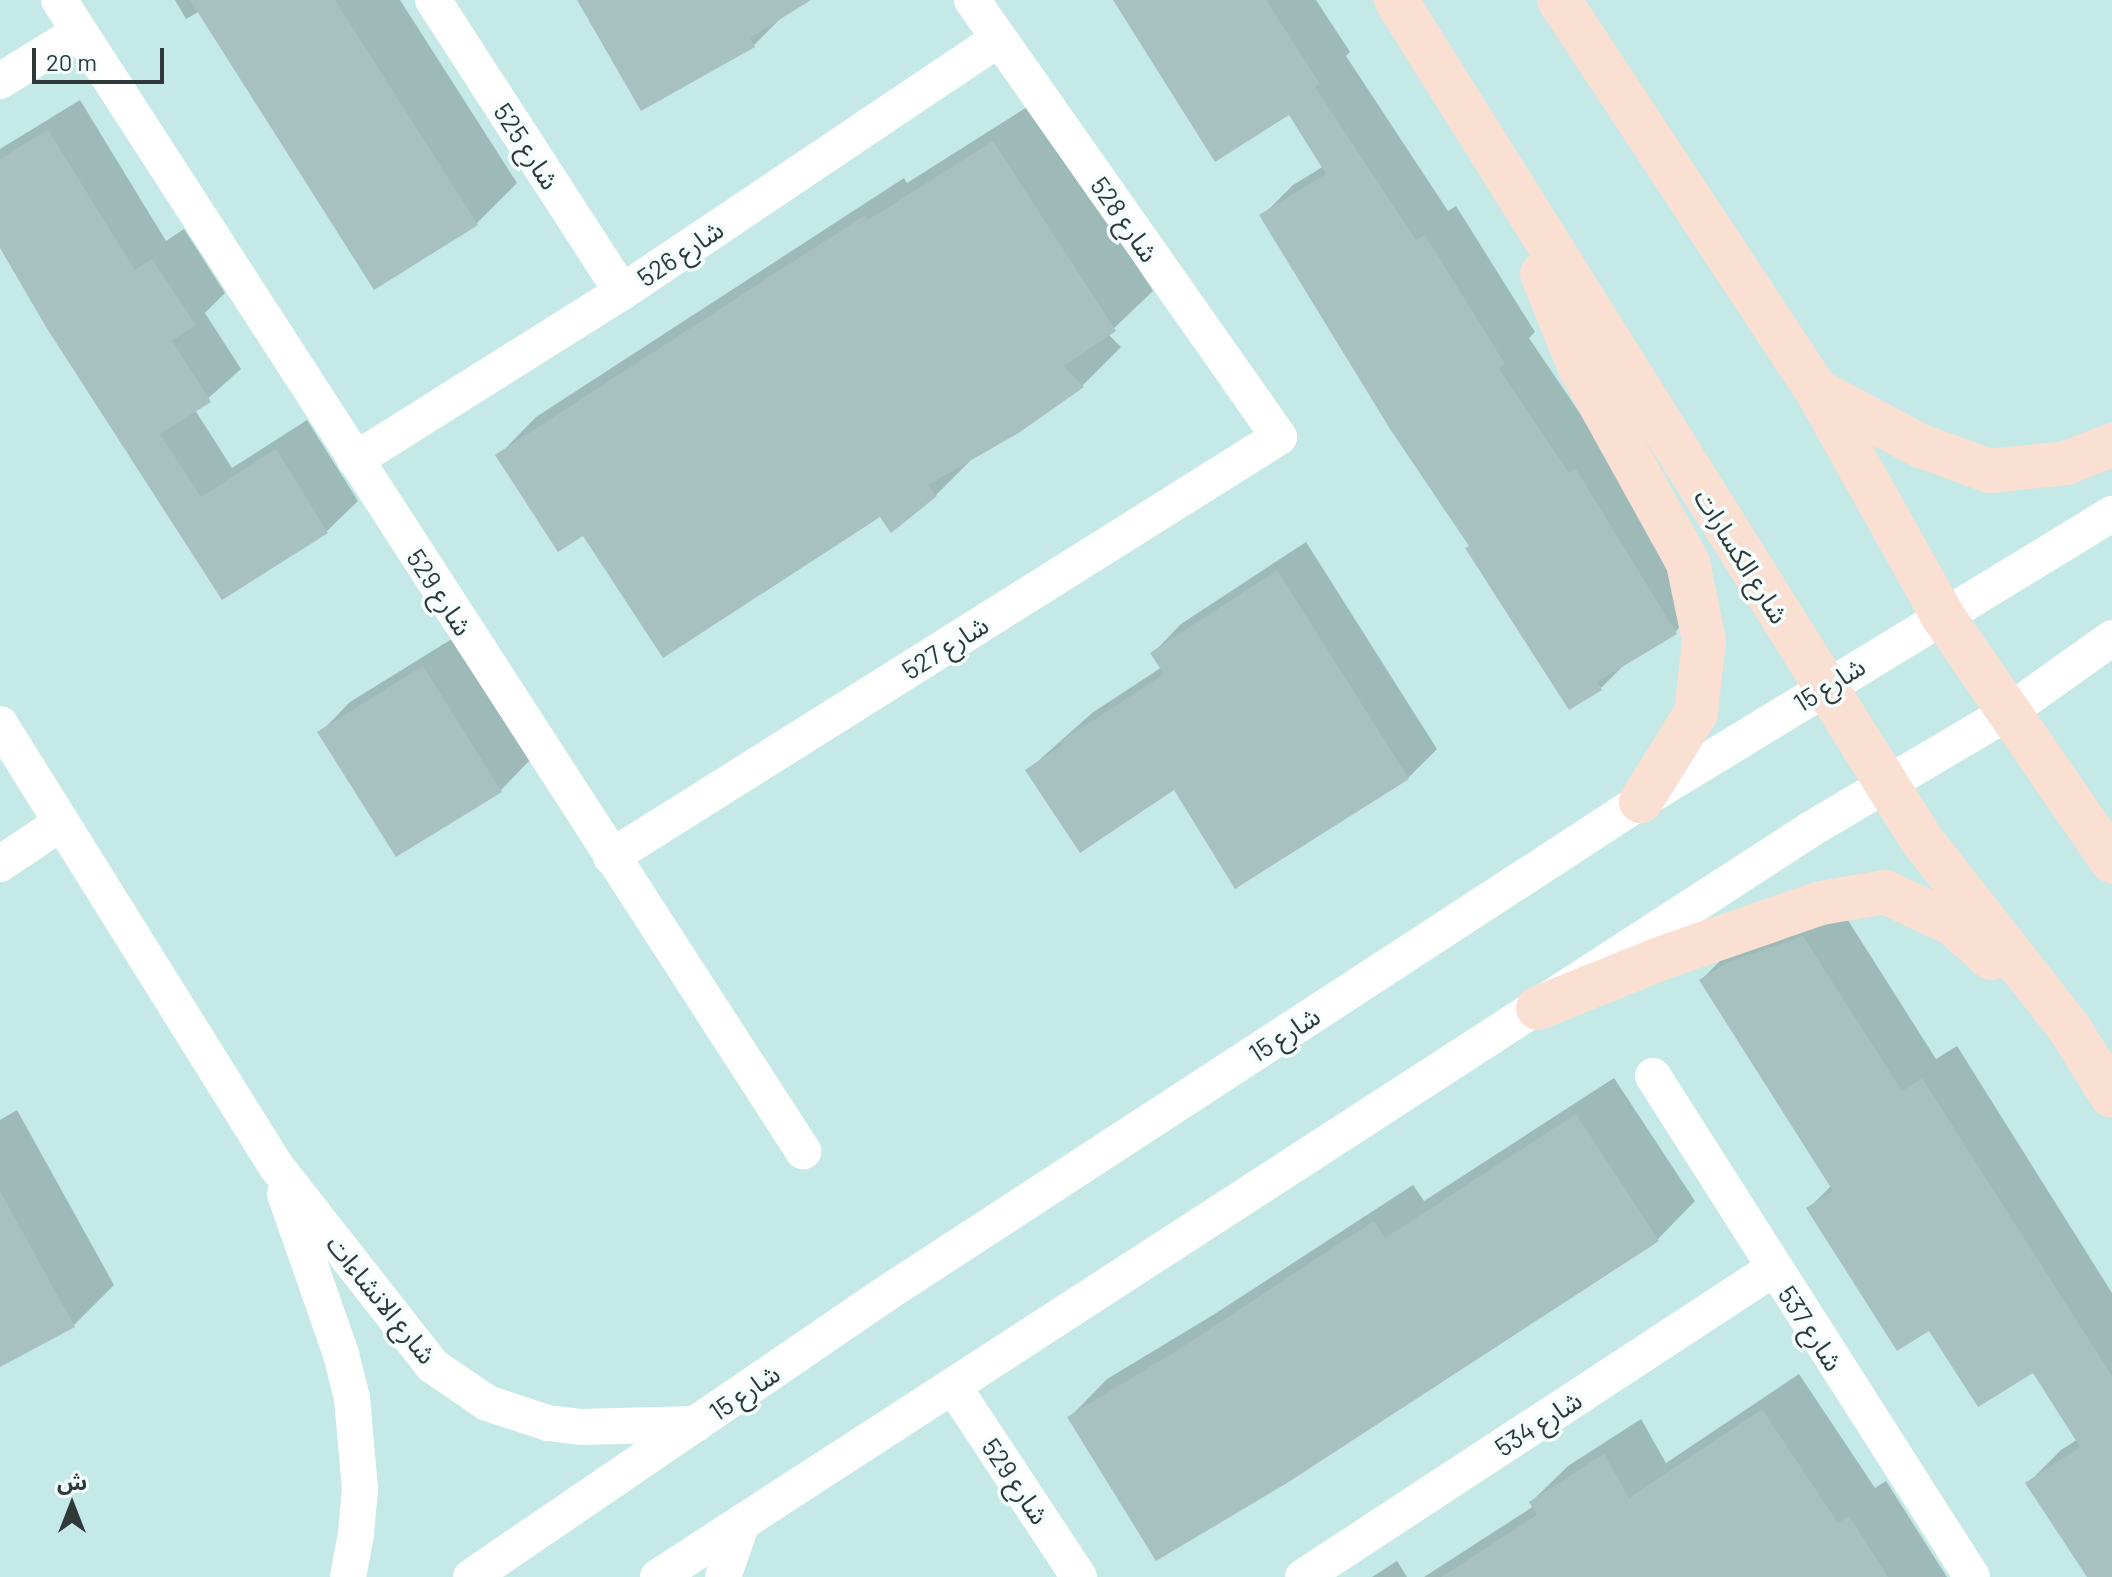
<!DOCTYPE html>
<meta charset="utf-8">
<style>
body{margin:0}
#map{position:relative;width:2112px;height:1577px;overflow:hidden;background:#d9f4f3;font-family:Barlow,"Noto Sans Arabic",sans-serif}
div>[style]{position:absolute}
.built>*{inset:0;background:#c5e9e7}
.shadow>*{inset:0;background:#0003}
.building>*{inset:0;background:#a7c1bf}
.street>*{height:36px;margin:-18px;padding:0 18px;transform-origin:18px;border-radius:18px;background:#fff}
.secondary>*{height:44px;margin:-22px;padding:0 22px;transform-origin:22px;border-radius:22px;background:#fadfd3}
span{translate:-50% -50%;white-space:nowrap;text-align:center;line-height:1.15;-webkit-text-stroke:7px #f3fefd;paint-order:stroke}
.street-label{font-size:26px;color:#2f3939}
.north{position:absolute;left:32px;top:1465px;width:80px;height:80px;-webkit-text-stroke:6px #f3fefd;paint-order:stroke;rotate:0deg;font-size:22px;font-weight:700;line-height:32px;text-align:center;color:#2f3939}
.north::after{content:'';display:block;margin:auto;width:28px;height:36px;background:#2f3939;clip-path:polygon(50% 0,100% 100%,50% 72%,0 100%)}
.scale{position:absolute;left:32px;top:48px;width:132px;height:36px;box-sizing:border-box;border:4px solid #2f3939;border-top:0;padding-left:10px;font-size:24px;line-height:28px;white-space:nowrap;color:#2f3939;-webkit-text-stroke:6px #f3fefd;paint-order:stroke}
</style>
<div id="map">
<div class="built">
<i style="clip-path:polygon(0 0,2112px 0,2112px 1577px,0 1577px)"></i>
</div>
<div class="shadow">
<i style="clip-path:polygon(175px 0,400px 0,517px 183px,477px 223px,375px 287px,200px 11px,186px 19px)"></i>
<i style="clip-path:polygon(579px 0,807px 0,783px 16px,754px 45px)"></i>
<i style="clip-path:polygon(1113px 0,1316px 0,1350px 52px,1346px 56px,1448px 211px,1456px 206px,1535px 332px,1529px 338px,1706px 600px,1676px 631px,1630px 659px,1601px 688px,1471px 545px,1262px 216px,1293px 185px,1324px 166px,1289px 112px)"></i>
<i style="clip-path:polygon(80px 100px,166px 241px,184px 229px,225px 293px,205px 313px,241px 369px,195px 410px,232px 468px,307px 420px,358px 501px,327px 531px,222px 598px,0 246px,0 149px)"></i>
<i style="clip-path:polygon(1032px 104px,1153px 291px,1108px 334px,1121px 347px,1082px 386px,974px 457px,936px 495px,881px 514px,584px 533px,498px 456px,536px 417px,904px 178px,907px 183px)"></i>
<i style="clip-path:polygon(1306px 542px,1437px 749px,1408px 778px,1175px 788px,1028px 770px,1092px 713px,1162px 667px,1152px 654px,1181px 624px)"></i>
<i style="clip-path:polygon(455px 637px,531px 759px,501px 790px,320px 733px,350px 702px)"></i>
<i style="clip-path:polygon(1837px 903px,1936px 1059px,1957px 1046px,2112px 1293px,2112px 1577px,2089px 1577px,2028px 1483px,2061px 1450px,2078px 1439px,2034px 1370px,1930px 1328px,1809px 1208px,1832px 1185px,1701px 980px,1735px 946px)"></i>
<i style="clip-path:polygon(1614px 1078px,1695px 1201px,1658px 1239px,1070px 1417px,1107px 1379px,1213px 1315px,1413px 1185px,1424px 1201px)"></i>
<i style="clip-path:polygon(17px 1110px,114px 1285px,74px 1325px,0 1365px,0 1120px)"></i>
<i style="clip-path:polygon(1799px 1374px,1875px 1488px,1886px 1481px,1947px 1577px,1424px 1577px,1534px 1506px,1531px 1502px,1568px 1466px,1641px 1419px,1666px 1463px)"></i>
<i style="clip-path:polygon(1397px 1561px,1407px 1577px,1372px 1577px)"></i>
</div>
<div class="building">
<i style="clip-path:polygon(190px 0,335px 0,478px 225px,374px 290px)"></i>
<i style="clip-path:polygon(577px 0,811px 0,750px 38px,755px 47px,641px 111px)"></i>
<i style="clip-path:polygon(1113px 0,1266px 0,1320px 84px,1315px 87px,1416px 240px,1425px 235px,1505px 364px,1499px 369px,1569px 473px,1576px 469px,1677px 634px,1597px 682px,1602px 690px,1569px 710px,1465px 548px,1469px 546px,1390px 429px,1259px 215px,1326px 174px,1289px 115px,1215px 162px)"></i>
<i style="clip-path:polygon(48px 130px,135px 270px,152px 259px,196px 325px,172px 341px,211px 402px,160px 434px,201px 497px,276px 449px,328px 533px,222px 600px,46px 327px,0 248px,0 159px)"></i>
<i style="clip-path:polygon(993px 141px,1116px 331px,1064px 366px,1084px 387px,1020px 432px,928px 485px,937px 496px,891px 533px,880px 517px,663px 658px,583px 536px,558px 552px,495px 455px,865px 215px,868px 220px)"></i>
<i style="clip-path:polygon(1277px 570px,1409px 779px,1235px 889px,1174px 790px,1080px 853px,1025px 770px,1062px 745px,1060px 742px,1164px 674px,1150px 653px)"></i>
<i style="clip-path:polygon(423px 666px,502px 792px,396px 857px,317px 732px)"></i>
<i style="clip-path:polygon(1803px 936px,1902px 1091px,1922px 1078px,2112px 1376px,2112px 1577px,2087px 1577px,2025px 1483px,2080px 1447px,2033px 1373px,1978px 1407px,1929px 1331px,1897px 1351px,1806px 1208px,1833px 1191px,1699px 980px,1728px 962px)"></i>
<i style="clip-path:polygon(1576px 1114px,1659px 1241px,1287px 1483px,1156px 1561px,1067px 1417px,1173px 1353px,1374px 1221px,1385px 1238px)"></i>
<i style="clip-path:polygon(0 1191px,75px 1327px,0 1367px)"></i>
<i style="clip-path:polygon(1762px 1409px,1838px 1523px,1849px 1516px,1888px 1577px,1441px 1577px,1537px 1515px,1529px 1502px,1604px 1454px,1629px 1498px)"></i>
</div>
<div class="street">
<i style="left:59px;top:0;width:1371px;rotate:57.12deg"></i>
<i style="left:433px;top:0;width:348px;rotate:57.1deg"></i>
<i style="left:0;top:81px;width:93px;rotate:-31.8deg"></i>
<i style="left:355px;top:460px;width:315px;rotate:-32.2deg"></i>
<i style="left:622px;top:292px;width:454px;rotate:-33.9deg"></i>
<i style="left:0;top:724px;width:521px;rotate:58.02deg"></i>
<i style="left:276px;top:1166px;width:254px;rotate:51.9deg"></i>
<i style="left:433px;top:1366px;width:65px;rotate:34.4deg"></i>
<i style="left:487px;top:1403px;width:64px;rotate:18.2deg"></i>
<i style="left:548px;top:1423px;width:32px;rotate:7deg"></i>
<i style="left:580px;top:1427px;width:116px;rotate:-1.5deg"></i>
<i style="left:611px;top:857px;width:789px;rotate:-32.16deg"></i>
<i style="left:1279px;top:437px;width:534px;rotate:-125.09deg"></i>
<i style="left:0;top:864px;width:73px;rotate:-33.9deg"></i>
<i style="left:1653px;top:1076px;width:594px;rotate:57.51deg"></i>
<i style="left:285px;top:1194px;width:170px;rotate:70.7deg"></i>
<i style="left:341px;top:1354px;width:45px;rotate:76deg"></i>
<i style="left:352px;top:1398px;width:91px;rotate:85deg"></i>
<i style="left:360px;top:1489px;width:45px;rotate:95.1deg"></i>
<i style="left:356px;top:1534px;width:44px;rotate:100.5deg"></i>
<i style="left:953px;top:1386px;width:229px;rotate:56.6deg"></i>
<i style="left:471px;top:1577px;width:507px;rotate:-34.32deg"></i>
<i style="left:890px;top:1291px;width:897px;rotate:-33.12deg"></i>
<i style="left:1641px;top:801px;width:552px;rotate:-31.36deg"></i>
<i style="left:658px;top:1577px;width:1374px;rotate:-32.97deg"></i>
<i style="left:1811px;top:829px;width:228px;rotate:-30.6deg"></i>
<i style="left:2007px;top:713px;width:129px;rotate:-35.5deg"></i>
<i style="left:723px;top:1577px;width:58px;rotate:-70.9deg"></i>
<i style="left:1303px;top:1577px;width:562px;rotate:-33.24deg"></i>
</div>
<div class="secondary">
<i style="left:1396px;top:0;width:990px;rotate:57.96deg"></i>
<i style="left:1921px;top:839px;width:240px;rotate:51.9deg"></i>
<i style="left:2069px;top:1028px;width:80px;rotate:57.7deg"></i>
<i style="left:1559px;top:0;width:468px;rotate:56.6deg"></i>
<i style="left:1817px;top:391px;width:257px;rotate:60.8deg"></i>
<i style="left:1942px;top:615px;width:299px;rotate:55.4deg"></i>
<i style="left:1542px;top:274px;width:99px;rotate:68.1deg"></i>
<i style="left:1579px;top:366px;width:225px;rotate:61deg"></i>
<i style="left:1688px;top:563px;width:79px;rotate:78.3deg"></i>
<i style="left:1704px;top:640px;width:73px;rotate:96.3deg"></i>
<i style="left:1696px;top:713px;width:104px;rotate:122deg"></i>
<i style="left:1817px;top:391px;width:118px;rotate:27.9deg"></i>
<i style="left:1921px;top:446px;width:73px;rotate:19.9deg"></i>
<i style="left:1990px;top:471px;width:76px;rotate:-6deg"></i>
<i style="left:2066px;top:463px;width:49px;rotate:-21.4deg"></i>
<i style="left:1538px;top:1008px;width:134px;rotate:-22deg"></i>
<i style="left:1662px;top:958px;width:168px;rotate:-19.1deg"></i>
<i style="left:1821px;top:903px;width:65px;rotate:-9.8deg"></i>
<i style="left:1885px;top:892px;width:75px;rotate:25.2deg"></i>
<i style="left:1953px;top:924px;width:51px;rotate:41.8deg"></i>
</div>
<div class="street-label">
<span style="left:527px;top:146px;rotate:57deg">شارع 525</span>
<span style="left:1125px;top:219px;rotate:55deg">شارع 528</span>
<span style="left:680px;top:253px;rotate:-34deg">شارع 526</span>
<span style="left:1742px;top:556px;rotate:58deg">شارع الكسارات</span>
<span style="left:440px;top:592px;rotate:57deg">شارع 529</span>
<span style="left:945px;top:647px;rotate:-32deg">شارع 527</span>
<span style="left:1829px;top:684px;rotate:-32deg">شارع 15</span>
<span style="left:1284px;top:1034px;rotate:-33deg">شارع 15</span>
<span style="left:382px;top:1299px;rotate:51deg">شارع الانشاءات</span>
<span style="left:1811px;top:1328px;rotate:57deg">شارع 537</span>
<span style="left:744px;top:1392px;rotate:-34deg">شارع 15</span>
<span style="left:1538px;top:1423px;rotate:-33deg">شارع 534</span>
<span style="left:1016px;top:1481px;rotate:56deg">شارع 529</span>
</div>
<div class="north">ش</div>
<div class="scale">20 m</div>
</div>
